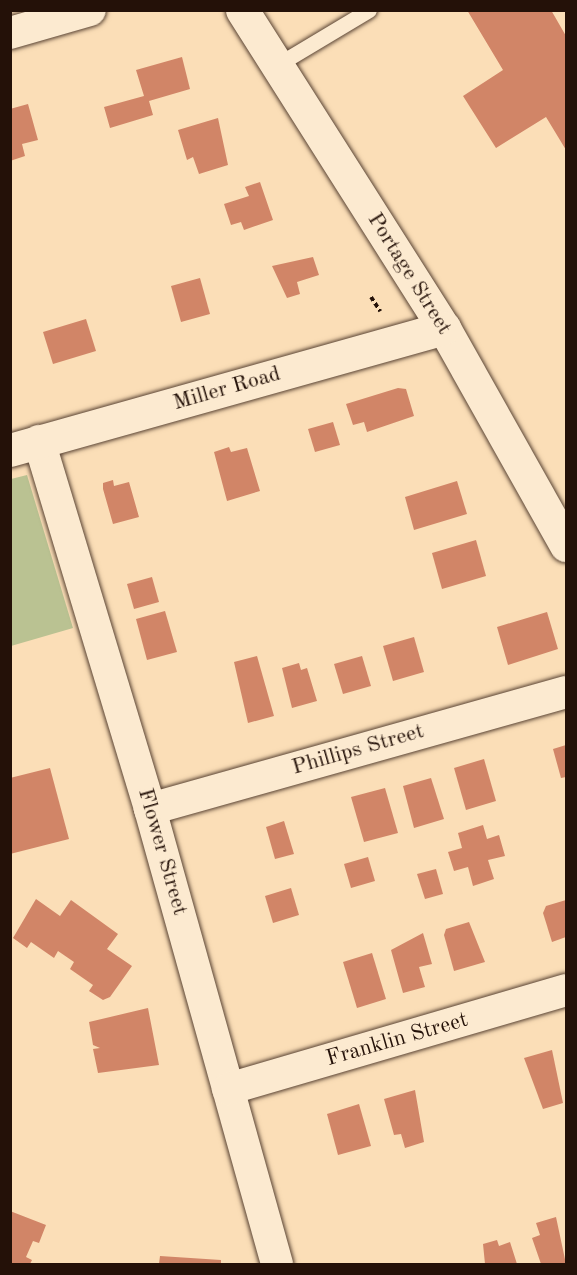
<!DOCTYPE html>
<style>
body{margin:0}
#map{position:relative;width:577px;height:1275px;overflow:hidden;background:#fbdeb7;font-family:"Old Standard TT",serif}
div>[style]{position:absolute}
.green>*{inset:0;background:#bac292}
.building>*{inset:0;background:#d18567}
.path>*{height:4px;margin-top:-2px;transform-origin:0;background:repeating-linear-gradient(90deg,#241108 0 4.5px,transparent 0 7.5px)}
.roads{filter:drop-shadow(0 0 2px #5a4434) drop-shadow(0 0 2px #5a4434)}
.lane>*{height:15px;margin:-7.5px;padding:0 7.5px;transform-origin:7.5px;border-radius:7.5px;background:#fcead0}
.street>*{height:32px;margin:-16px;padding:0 16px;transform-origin:16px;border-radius:16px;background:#fcead0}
.secondary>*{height:33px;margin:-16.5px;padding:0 16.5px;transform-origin:16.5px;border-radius:16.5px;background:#fcead0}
span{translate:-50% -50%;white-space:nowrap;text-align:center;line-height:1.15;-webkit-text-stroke:4.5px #fcead0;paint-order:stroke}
.street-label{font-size:22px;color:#241108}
.frame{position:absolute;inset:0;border:12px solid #241108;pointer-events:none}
</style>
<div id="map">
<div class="green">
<i style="clip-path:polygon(27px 475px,73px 628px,11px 646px,11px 479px)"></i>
</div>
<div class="building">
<i style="clip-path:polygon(467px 10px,551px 10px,566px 36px,566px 150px,546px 117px,496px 148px,463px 96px,503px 70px)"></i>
<i style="clip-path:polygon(182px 57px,190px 89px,149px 101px,153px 115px,110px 128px,104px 107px,144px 96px,136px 70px)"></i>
<i style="clip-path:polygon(28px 104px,38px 140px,22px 144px,25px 156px,10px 161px,10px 109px)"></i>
<i style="clip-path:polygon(218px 118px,228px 165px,199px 174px,193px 157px,187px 160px,178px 130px)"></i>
<i style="clip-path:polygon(260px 182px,273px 220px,244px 230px,241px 222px,231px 225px,224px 204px,249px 196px,245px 187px)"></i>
<i style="clip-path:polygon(313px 257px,319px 275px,297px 282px,300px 294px,287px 298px,272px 266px)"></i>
<i style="clip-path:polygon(200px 278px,210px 314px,181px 322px,171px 286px)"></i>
<i style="clip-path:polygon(86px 319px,96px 351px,53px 364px,43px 332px)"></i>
<i style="clip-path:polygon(398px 388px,406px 389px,414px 416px,367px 432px,364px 422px,353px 425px,346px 404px)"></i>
<i style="clip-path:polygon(333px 422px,340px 445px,315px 452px,308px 429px)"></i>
<i style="clip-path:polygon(229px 447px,231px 452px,247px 448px,260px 491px,227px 501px,214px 452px)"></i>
<i style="clip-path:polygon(113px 480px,114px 486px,129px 482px,139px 517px,113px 524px,103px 489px,103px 483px)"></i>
<i style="clip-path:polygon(457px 481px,467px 514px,414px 530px,405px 497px)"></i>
<i style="clip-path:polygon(476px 540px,486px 576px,442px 589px,432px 553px)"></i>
<i style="clip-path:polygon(152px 577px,159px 602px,134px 609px,127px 584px)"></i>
<i style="clip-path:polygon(165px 611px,177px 652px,147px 660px,136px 619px)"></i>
<i style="clip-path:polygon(547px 612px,558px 649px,508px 665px,497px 627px)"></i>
<i style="clip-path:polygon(414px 637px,424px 672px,393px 681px,383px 646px)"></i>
<i style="clip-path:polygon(257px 656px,274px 716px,248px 723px,234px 662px)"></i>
<i style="clip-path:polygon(362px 656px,371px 686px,343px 694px,334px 664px)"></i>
<i style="clip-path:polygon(299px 663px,301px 670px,307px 668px,317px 701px,292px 708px,282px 668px)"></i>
<i style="clip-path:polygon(566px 745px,566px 777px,561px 778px,553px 749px)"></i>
<i style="clip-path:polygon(484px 759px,496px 801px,466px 810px,454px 768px)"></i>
<i style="clip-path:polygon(50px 768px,69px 839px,10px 854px,10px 778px)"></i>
<i style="clip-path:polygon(431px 778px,444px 819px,414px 828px,403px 786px)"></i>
<i style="clip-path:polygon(385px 788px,398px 833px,364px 842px,351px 797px)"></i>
<i style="clip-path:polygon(284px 821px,294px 854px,275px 859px,266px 827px)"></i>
<i style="clip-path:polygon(483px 825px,487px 839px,499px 835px,505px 856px,488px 860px,494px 879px,473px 886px,468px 867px,454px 871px,448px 852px,462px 848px,458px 833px)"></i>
<i style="clip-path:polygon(368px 857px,375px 881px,351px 888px,344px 864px)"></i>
<i style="clip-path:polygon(436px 869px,443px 894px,425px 899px,417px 874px)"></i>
<i style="clip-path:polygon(291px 888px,299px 915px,273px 923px,265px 896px)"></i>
<i style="clip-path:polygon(36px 899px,60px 916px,71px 900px,118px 934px,107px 949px,132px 966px,110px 997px,103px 1000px,89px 991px,93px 985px,70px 969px,74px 962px,58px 951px,54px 958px,31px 942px,27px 948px,13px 938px)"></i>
<i style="clip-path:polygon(566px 900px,566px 937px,552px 942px,543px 913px,546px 906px)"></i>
<i style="clip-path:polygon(469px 922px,485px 962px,454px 971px,444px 935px,446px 929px)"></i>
<i style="clip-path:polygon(423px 933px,432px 964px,419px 967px,425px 987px,403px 993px,391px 950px)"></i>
<i style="clip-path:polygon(372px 953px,386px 999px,357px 1008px,343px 962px)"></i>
<i style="clip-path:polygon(148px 1008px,159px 1065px,98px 1073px,93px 1049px,100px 1048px,93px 1045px,89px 1022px)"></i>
<i style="clip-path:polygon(552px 1050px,563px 1103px,543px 1109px,524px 1058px)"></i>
<i style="clip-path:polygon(415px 1090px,424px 1142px,405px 1148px,401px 1134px,394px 1135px,384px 1099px)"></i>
<i style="clip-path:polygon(359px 1104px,371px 1146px,338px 1155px,327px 1114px)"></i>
<i style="clip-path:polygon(10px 1211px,46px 1225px,39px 1243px,33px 1241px,26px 1257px,32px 1260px,30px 1264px,10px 1264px)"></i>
<i style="clip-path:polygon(556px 1217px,566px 1264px,541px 1264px,532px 1238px,540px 1235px,536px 1223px)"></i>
<i style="clip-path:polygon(497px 1240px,499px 1246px,510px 1242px,517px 1264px,485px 1264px,483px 1244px)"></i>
<i style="clip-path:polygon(160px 1256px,221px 1260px,221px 1264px,159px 1264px)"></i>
</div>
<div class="path">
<i style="left:371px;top:297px;width:17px;rotate:57deg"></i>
</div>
<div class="roads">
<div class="lane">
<i style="left:277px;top:65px;width:107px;rotate:-30.9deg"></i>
</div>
<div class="street">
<i style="left:10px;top:33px;width:83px;rotate:-16deg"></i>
<i style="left:39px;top:441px;width:384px;rotate:73.2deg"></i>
<i style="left:150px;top:809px;width:472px;rotate:74.4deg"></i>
<i style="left:150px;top:809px;width:432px;rotate:-15.7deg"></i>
<i style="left:228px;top:1089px;width:352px;rotate:-16.3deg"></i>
</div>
<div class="secondary">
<i style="left:242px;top:10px;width:377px;rotate:57.6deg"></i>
<i style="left:444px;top:328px;width:249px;rotate:60.7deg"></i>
<i style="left:10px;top:450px;width:451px;rotate:-15.7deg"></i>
</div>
</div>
<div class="street-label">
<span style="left:409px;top:274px;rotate:58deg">Portage Street</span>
<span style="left:227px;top:389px;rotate:-16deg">Miller Road</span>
<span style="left:358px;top:750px;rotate:-16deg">Phillips Street</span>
<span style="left:162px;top:852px;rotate:74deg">Flower Street</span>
<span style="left:397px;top:1040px;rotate:-16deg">Franklin Street</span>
</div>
<div class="frame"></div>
</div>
